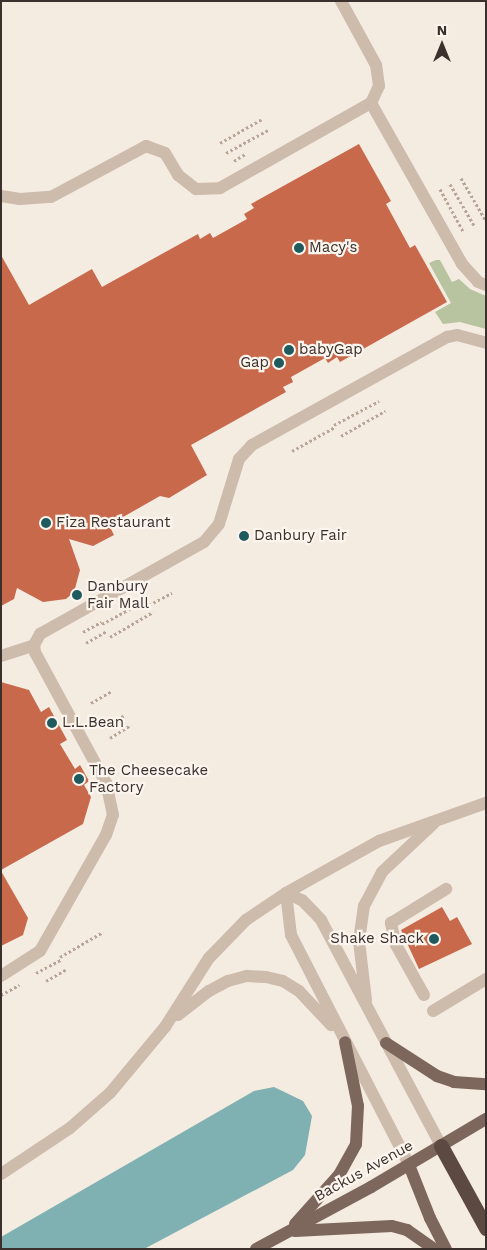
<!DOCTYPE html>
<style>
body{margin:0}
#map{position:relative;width:487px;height:1250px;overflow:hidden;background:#f4ebe1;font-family:"Work Sans",sans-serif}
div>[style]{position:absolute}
.green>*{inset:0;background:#b8c4a0}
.water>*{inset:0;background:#7fb0b2}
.building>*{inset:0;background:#c8694b}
.path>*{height:3px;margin-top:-1.5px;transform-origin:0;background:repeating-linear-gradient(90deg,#b9a596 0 2.5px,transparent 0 5px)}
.minor>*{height:12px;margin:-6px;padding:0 6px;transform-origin:6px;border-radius:6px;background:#cdbbac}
.major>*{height:12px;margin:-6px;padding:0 6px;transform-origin:6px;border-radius:6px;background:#7d675c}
.highway>*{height:15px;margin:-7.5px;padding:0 7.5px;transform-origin:7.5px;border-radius:7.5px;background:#5c4a42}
.dots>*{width:14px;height:14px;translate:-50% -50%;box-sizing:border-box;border:2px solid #fbf5ee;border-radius:50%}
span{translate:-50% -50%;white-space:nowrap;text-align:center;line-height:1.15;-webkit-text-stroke:4.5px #fbf5ee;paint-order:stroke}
.poi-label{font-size:15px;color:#3b302b}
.left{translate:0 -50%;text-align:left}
.right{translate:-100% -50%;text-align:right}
.street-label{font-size:15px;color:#3b302b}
.frame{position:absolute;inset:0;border:2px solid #3b302b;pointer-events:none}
.north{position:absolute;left:417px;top:20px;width:50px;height:50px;-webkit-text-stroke:4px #fbf5ee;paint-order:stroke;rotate:0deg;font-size:14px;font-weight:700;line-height:20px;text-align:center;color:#3b302b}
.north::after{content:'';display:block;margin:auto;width:18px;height:22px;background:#3b302b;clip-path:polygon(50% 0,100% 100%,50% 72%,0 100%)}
</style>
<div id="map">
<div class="green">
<i style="clip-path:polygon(436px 260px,440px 260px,452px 282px,459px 279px,470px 289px,486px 296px,486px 329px,460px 322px,443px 324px,435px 312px,451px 303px,429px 263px)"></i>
</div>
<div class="water">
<i style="clip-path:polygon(274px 1087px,303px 1101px,312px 1116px,305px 1155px,293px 1170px,144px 1249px,1px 1249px,1px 1237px,254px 1091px)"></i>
</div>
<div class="building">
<i style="clip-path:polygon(359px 144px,391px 201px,386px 204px,410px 248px,415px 245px,447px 302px,340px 362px,337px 357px,328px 363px,325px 358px,291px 377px,293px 382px,283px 387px,286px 392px,191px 445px,207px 475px,169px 498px,160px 496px,109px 525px,114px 535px,93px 546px,69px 539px,80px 570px,74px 592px,66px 599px,43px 602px,17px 588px,14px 599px,1px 606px,1px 255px,29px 305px,92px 269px,102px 287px,198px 234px,200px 239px,210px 233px,213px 238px,247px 219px,244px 214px,254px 208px,251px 204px)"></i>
<i style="clip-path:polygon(1px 682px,29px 690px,41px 712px,49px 707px,67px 740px,60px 744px,75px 769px,80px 765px,89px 781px,84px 785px,91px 797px,83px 824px,1px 870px)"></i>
<i style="clip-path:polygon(1px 871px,28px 918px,23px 935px,1px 946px)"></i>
<i style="clip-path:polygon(442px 907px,450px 921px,457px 917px,472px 944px,419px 969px,401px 930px)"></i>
</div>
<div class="path">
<i style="left:220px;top:143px;width:48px;rotate:-29.7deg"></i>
<i style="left:226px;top:153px;width:48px;rotate:-28.7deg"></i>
<i style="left:234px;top:161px;width:13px;rotate:-32deg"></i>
<i style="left:461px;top:178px;width:50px;rotate:59.8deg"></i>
<i style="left:450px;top:184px;width:50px;rotate:59.8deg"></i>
<i style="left:440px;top:189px;width:50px;rotate:61.4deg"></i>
<i style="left:334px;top:425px;width:51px;rotate:-28.1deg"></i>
<i style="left:341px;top:436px;width:51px;rotate:-29.6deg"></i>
<i style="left:292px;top:451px;width:49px;rotate:-29.2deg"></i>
<i style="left:149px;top:605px;width:26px;rotate:-28deg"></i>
<i style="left:102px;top:624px;width:50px;rotate:-28.6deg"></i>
<i style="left:83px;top:632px;width:21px;rotate:-29deg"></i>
<i style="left:110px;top:637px;width:50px;rotate:-30.2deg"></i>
<i style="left:86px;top:643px;width:24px;rotate:-30deg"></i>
<i style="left:91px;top:703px;width:24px;rotate:-30deg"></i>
<i style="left:104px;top:727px;width:24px;rotate:-30deg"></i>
<i style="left:110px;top:738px;width:25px;rotate:-32deg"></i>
<i style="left:60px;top:957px;width:50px;rotate:-30.2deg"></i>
<i style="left:36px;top:973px;width:30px;rotate:-28deg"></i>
<i style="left:46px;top:981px;width:24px;rotate:-30deg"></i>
<i style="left:1px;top:995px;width:21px;rotate:-29deg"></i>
</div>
<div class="minor">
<i style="left:371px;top:103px;width:185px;rotate:60.5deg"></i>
<i style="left:462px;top:264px;width:24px;rotate:48deg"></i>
<i style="left:478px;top:282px;width:9px;rotate:21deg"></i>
<i style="left:1px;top:196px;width:19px;rotate:9deg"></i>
<i style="left:20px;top:199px;width:31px;rotate:-4deg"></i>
<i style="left:51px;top:197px;width:108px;rotate:-28.2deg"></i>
<i style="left:146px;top:146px;width:20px;rotate:20deg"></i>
<i style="left:165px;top:153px;width:26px;rotate:59deg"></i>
<i style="left:178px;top:175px;width:23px;rotate:38deg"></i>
<i style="left:196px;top:189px;width:24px;rotate:-2deg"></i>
<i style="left:220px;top:188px;width:173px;rotate:-29.4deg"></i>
<i style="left:371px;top:103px;width:19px;rotate:-65deg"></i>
<i style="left:379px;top:86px;width:21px;rotate:-98deg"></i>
<i style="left:376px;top:65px;width:73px;rotate:-118.7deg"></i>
<i style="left:1px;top:656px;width:35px;rotate:-18deg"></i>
<i style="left:286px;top:893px;width:17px;rotate:24deg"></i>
<i style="left:302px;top:900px;width:28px;rotate:46deg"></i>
<i style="left:321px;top:920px;width:256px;rotate:62deg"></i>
<i style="left:286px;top:893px;width:42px;rotate:83.2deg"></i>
<i style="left:291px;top:935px;width:259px;rotate:62.8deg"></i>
<i style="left:1px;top:976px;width:46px;rotate:-32.7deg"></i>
<i style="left:40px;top:951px;width:133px;rotate:-60.4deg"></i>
<i style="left:106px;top:835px;width:21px;rotate:-71deg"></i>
<i style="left:113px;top:815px;width:33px;rotate:-102deg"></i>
<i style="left:106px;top:783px;width:149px;rotate:-118.5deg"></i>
<i style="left:35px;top:652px;width:7px;rotate:-98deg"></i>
<i style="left:34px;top:645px;width:13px;rotate:-61deg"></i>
<i style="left:40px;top:634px;width:188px;rotate:-29.3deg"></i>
<i style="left:204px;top:542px;width:23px;rotate:-50deg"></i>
<i style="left:219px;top:524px;width:68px;rotate:-72.9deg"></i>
<i style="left:239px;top:459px;width:19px;rotate:-47deg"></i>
<i style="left:252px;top:445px;width:223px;rotate:-29deg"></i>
<i style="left:447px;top:337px;width:10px;rotate:-11deg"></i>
<i style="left:457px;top:335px;width:30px;rotate:15deg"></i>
<i style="left:424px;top:995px;width:57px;rotate:-119.2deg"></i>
<i style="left:396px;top:945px;width:23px;rotate:-103deg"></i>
<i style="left:391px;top:923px;width:65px;rotate:-31.7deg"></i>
<i style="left:366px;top:1000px;width:59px;rotate:-96.8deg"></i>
<i style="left:359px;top:941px;width:35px;rotate:-82deg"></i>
<i style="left:364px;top:906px;width:38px;rotate:-62deg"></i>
<i style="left:382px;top:872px;width:71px;rotate:-43.3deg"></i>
<i style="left:433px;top:1011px;width:62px;rotate:-31.1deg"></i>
<i style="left:178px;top:1015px;width:39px;rotate:-38deg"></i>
<i style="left:209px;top:991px;width:21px;rotate:-28deg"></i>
<i style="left:228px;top:981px;width:20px;rotate:-15deg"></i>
<i style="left:247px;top:976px;width:19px;rotate:3deg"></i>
<i style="left:266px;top:977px;width:17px;rotate:13deg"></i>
<i style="left:283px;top:981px;width:19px;rotate:32deg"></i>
<i style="left:299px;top:991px;width:47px;rotate:46.7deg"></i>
<i style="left:1px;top:1174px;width:83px;rotate:-33.7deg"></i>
<i style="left:70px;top:1128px;width:53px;rotate:-41.2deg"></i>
<i style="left:110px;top:1093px;width:86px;rotate:-50.2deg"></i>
<i style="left:165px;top:1027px;width:82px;rotate:-57.5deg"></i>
<i style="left:209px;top:958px;width:53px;rotate:-45.8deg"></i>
<i style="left:246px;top:920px;width:48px;rotate:-34deg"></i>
<i style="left:286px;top:893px;width:107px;rotate:-29.2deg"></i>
<i style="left:379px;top:841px;width:114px;rotate:-19.6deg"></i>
</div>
<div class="major">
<i style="left:386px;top:1043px;width:61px;rotate:32.9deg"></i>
<i style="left:437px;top:1076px;width:18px;rotate:19deg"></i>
<i style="left:454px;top:1082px;width:32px;rotate:4deg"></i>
<i style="left:409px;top:1165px;width:57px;rotate:68.4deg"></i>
<i style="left:430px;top:1218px;width:35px;rotate:63deg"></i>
<i style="left:295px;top:1224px;width:66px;rotate:-48.1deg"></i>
<i style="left:339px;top:1175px;width:35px;rotate:-61deg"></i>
<i style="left:356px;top:1144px;width:38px;rotate:-87deg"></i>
<i style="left:358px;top:1106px;width:65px;rotate:-101.5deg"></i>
<i style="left:295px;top:1231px;width:97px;rotate:-3deg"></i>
<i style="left:392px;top:1226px;width:16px;rotate:15deg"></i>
<i style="left:407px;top:1230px;width:33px;rotate:35deg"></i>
<i style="left:256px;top:1249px;width:131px;rotate:-28.3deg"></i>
<i style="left:371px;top:1187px;width:134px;rotate:-30.6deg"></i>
</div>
<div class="highway">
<i style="left:441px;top:1146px;width:94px;rotate:61.2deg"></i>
</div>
<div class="dots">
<i style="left:299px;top:248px;background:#1f5a5e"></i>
<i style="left:289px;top:350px;background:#1f5a5e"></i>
<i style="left:279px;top:363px;background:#1f5a5e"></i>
<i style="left:46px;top:523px;background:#1f5a5e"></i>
<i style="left:244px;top:536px;background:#1f5a5e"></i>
<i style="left:77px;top:595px;background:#1f5a5e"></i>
<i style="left:52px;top:723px;background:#1f5a5e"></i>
<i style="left:79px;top:779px;background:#1f5a5e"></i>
<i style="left:434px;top:939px;background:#1f5a5e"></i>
</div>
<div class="poi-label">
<span class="left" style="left:309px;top:248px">Macy's</span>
<span class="left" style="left:299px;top:350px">babyGap</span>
<span class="right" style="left:269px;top:363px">Gap</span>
<span class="left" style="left:56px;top:523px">Fiza Restaurant</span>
<span class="left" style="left:254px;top:536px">Danbury Fair</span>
<span class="left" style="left:87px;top:595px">Danbury<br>Fair Mall</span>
<span class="left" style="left:62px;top:723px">L.L.Bean</span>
<span class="left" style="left:89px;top:779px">The Cheesecake<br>Factory</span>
<span class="right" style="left:424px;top:939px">Shake Shack</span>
</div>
<div class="street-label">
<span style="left:364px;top:1171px;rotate:-29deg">Backus Avenue</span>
</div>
<div class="frame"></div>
<div class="north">N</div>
</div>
